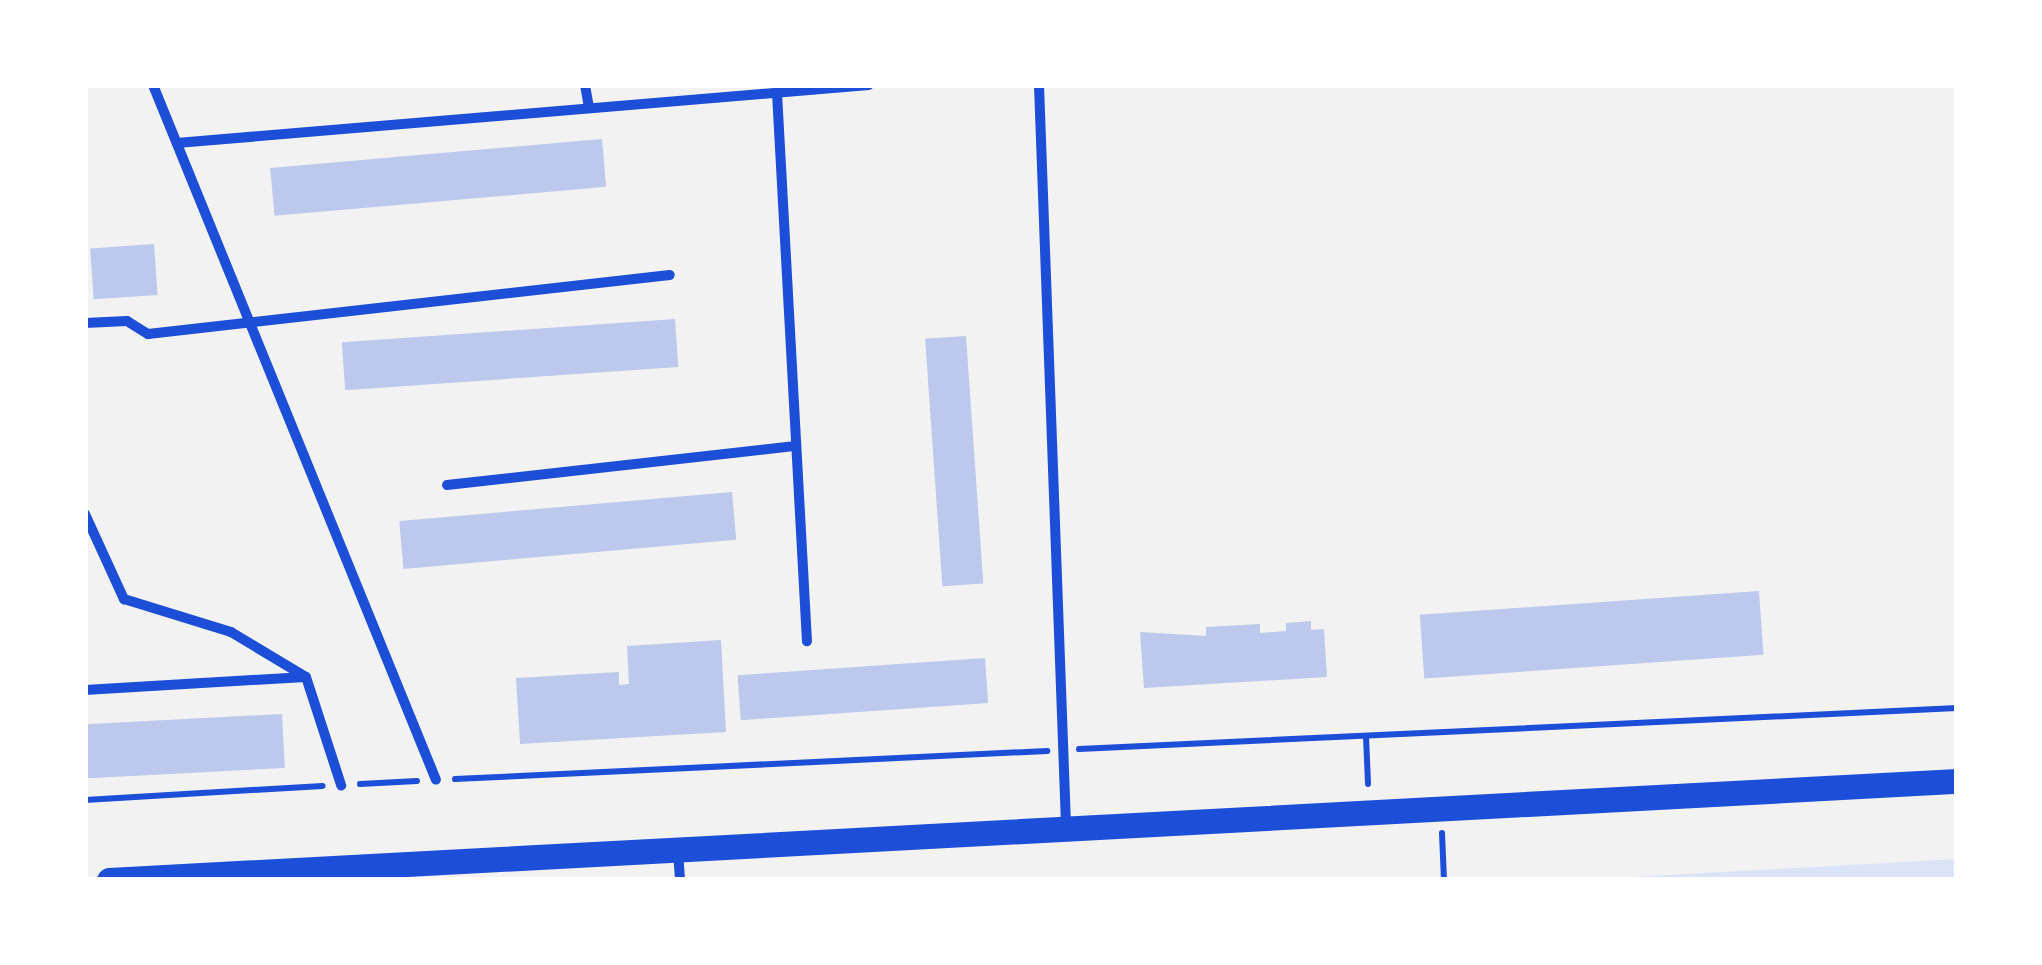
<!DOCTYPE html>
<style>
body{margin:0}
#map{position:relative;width:2042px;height:965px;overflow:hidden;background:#f2f2f2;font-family:"Roboto Serif",serif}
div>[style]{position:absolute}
.green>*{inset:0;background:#dbe4f7}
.building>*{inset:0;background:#bdc9ec;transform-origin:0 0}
.path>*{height:6px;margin:-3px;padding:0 3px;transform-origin:3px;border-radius:3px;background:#1d4ed8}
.minor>*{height:10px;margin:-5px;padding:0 5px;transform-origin:5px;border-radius:5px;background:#1d4ed8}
.primary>*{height:25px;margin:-12.5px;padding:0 12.5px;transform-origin:12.5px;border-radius:12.5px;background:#1d4ed8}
span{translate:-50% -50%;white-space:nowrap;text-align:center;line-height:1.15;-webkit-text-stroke:8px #fff;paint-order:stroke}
.frame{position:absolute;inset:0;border:88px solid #fff;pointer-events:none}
</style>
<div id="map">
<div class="green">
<i style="clip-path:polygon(1957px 859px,1957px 880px,1578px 880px)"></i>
</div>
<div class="building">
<i style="left:602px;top:139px;width:48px;height:333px;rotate:85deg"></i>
<i style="left:154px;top:244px;width:51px;height:64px;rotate:86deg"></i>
<i style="left:675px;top:319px;width:48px;height:334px;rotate:86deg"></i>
<i style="left:966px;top:336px;width:248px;height:41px;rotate:86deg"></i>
<i style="left:732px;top:492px;width:48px;height:334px;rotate:85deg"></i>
<i style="left:1759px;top:591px;width:64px;height:340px;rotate:86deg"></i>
<i style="clip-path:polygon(1311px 621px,1311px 630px,1324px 629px,1327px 677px,1144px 688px,1140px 632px,1206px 636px,1206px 627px,1260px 624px,1260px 633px,1286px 631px,1286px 623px)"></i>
<i style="clip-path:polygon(721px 640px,726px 732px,520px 744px,516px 678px,619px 672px,619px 685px,629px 684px,627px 646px)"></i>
<i style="left:985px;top:658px;width:45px;height:248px;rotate:86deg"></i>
<i style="left:282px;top:714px;width:54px;height:197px;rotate:87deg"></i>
</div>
<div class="path">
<i style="left:1366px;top:736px;width:48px;rotate:87.6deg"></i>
<i style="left:1079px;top:749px;width:879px;rotate:-2.67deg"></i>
<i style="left:455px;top:779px;width:593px;rotate:-2.71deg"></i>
<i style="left:360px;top:784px;width:57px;rotate:-3deg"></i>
<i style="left:85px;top:800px;width:238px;rotate:-3.4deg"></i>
<i style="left:1442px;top:833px;width:47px;rotate:87.6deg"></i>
</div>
<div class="minor">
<i style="left:153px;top:85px;width:750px;rotate:67.84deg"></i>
<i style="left:585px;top:85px;width:23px;rotate:80deg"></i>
<i style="left:1039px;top:85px;width:740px;rotate:87.91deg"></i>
<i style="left:777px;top:93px;width:549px;rotate:86.87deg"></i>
<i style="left:177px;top:143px;width:694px;rotate:-4.79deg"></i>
<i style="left:85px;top:323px;width:42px;rotate:-2.7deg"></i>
<i style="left:127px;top:321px;width:25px;rotate:32deg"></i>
<i style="left:148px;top:334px;width:525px;rotate:-6.45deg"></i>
<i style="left:447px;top:485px;width:351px;rotate:-6.4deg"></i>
<i style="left:85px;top:514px;width:94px;rotate:65.4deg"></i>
<i style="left:124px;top:599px;width:112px;rotate:17.1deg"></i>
<i style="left:231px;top:632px;width:87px;rotate:31deg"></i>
<i style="left:85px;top:690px;width:221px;rotate:-3.4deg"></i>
<i style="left:306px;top:677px;width:114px;rotate:72deg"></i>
<i style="left:678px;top:851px;width:29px;rotate:86deg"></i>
</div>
<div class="primary">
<i style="left:109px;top:880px;width:1851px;rotate:-3.07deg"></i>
</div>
<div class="frame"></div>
</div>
